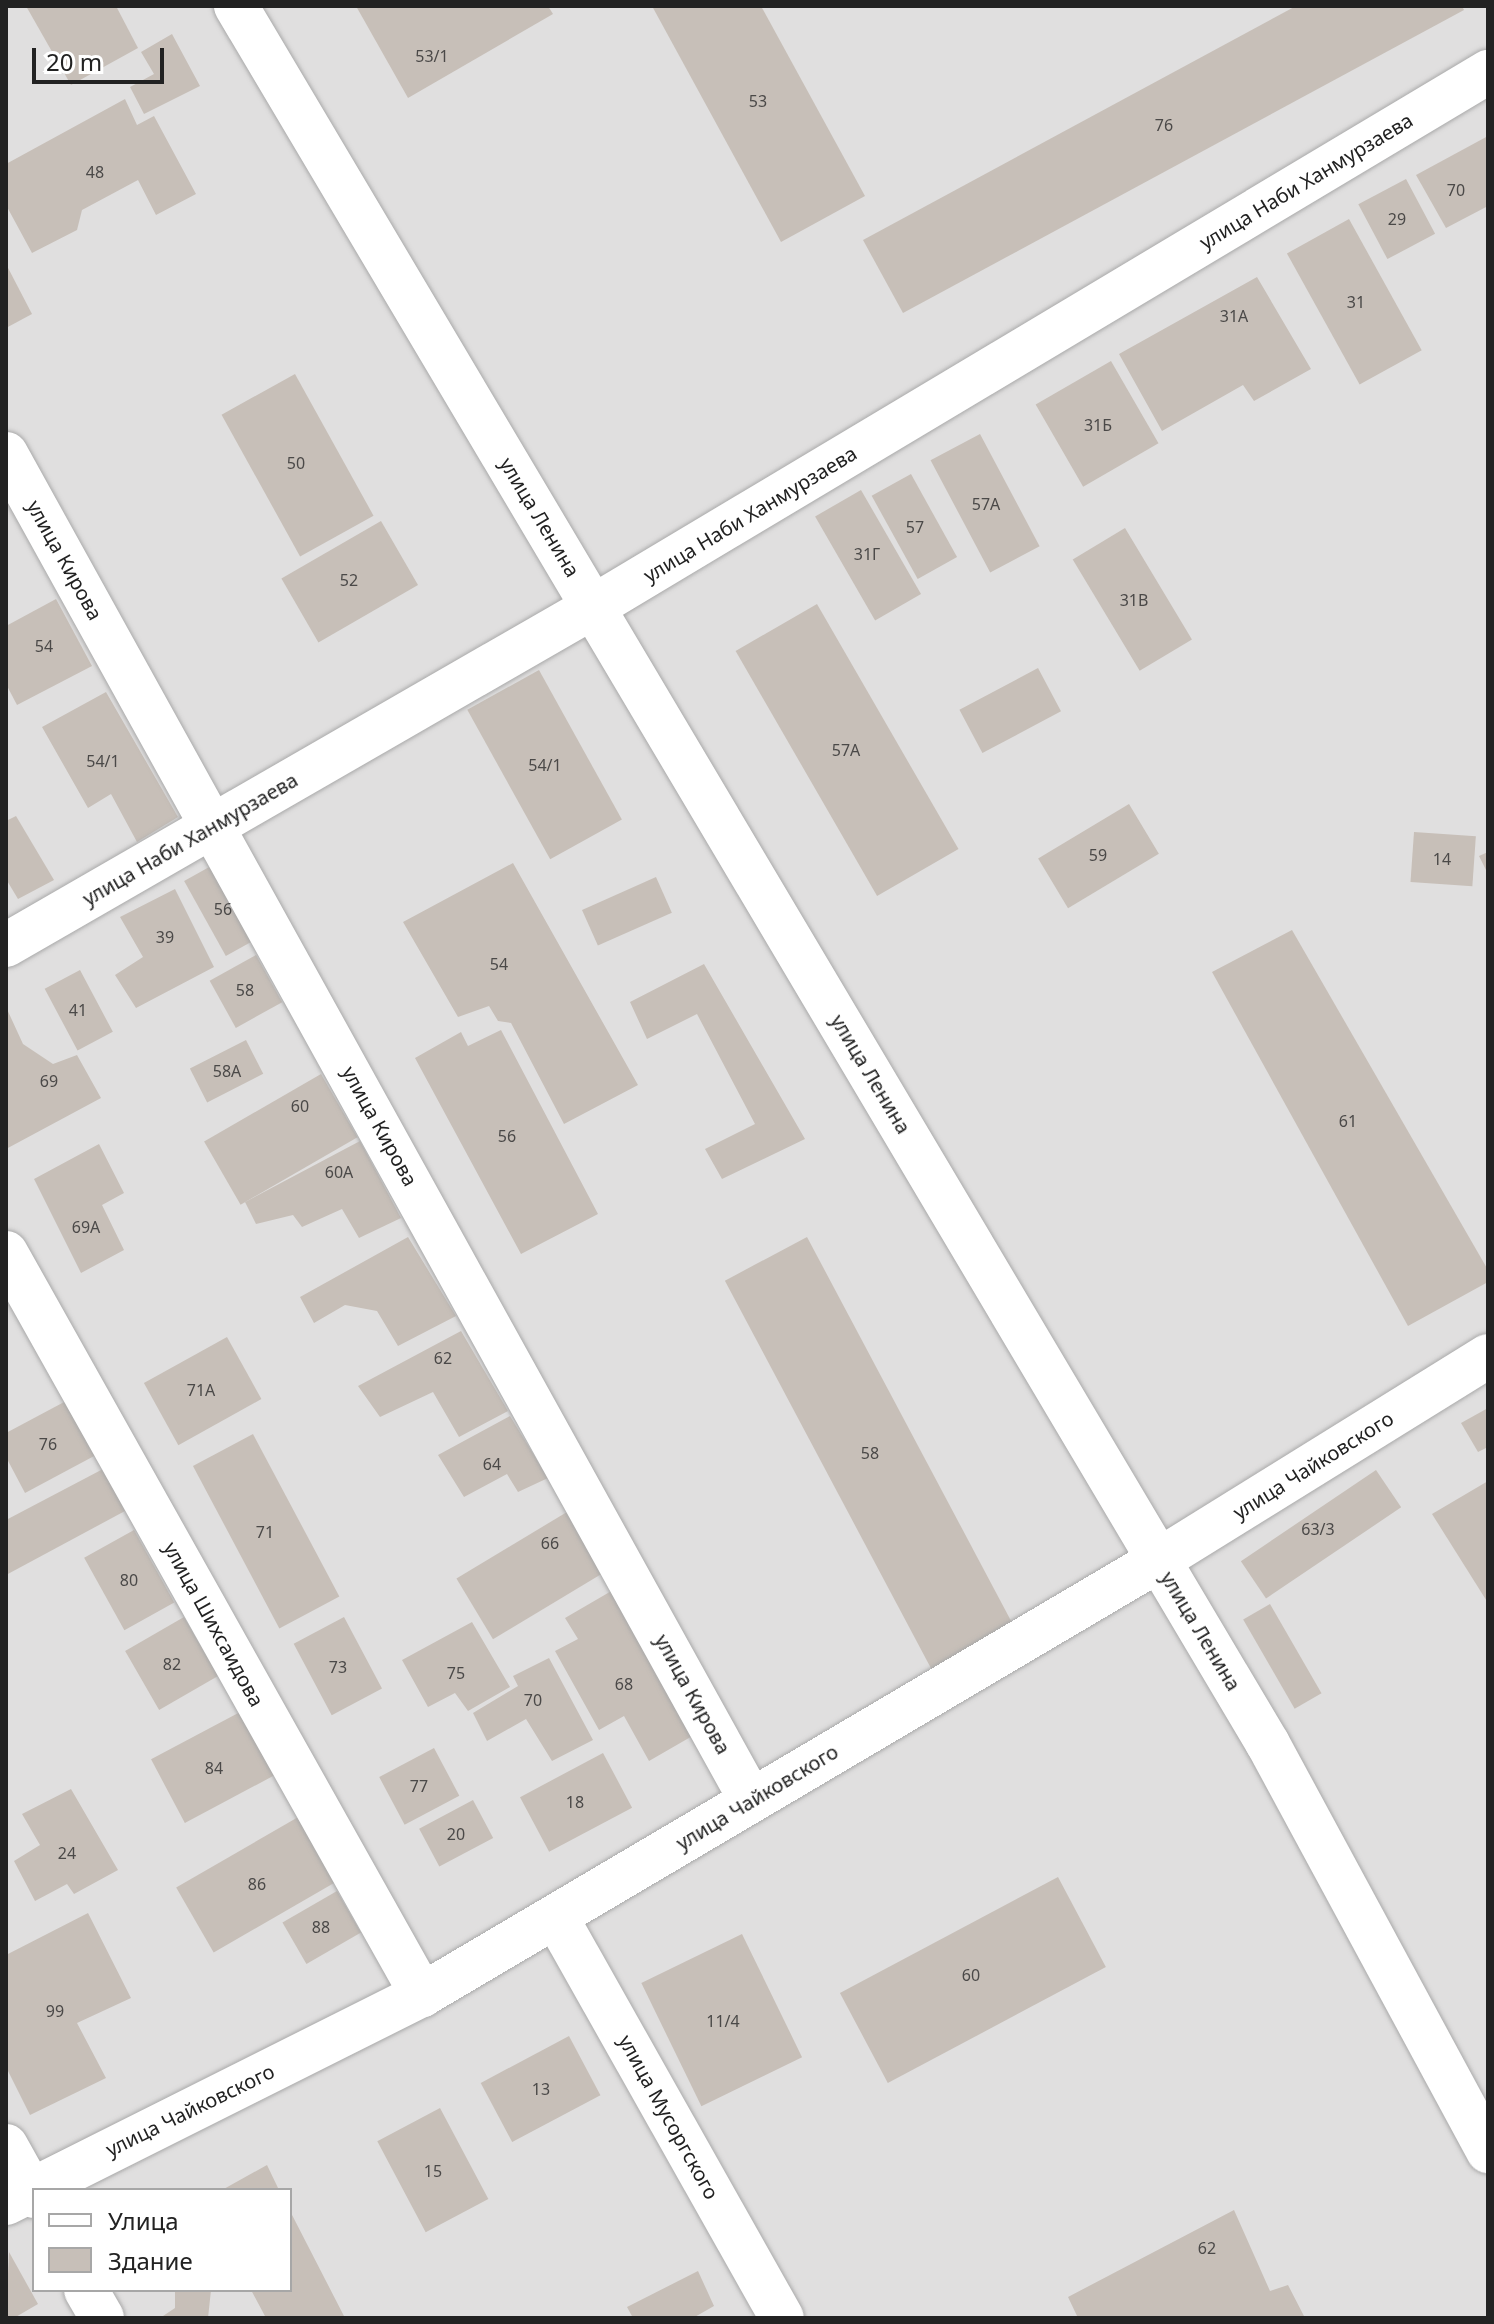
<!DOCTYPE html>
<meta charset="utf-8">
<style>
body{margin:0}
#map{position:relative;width:1494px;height:2324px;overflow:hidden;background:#f2efe9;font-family:"Noto Sans",sans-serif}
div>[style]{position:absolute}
.residential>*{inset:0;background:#e0dfdf}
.building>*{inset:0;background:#c7bfb8;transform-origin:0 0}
.roads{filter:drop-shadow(0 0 2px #a9a9a9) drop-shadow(0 0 2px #a9a9a9)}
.minor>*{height:44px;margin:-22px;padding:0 22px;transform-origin:22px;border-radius:22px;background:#fff}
span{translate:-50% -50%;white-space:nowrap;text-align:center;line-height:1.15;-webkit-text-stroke:6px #fff;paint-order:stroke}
.number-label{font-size:16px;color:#4b4948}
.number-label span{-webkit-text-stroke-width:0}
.street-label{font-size:20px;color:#222}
.frame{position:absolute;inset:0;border:8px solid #222;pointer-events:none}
.legend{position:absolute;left:32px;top:2188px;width:260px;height:104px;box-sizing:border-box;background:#fff;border:2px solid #a7a7a7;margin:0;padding:10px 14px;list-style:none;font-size:24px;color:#222}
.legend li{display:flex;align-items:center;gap:16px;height:40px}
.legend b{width:40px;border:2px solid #a7a7a7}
.scale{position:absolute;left:32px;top:48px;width:132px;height:36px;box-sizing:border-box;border:4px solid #222;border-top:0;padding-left:10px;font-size:24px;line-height:28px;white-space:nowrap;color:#222;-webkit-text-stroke:6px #fff;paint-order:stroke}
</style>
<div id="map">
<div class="residential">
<i style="clip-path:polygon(evenodd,6px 6px,1488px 6px,1488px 2318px,6px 2318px,6px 6px,34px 2190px,290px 2190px,290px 2290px,34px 2290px,34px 2190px)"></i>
</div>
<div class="building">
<i style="clip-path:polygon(26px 6px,116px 6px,138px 48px,71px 85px)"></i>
<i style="clip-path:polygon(356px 6px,548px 6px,553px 14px,408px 98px)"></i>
<i style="clip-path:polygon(652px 6px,761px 6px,865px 196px,781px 242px)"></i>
<i style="clip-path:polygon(1296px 6px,1462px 6px,1464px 10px,903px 313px,863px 240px)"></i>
<i style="clip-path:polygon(172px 34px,200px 86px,144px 114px,130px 87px,154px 74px,141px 52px)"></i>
<i style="clip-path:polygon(125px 99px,137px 125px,154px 116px,196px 194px,156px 215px,138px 180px,82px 210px,77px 230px,32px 253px,6px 205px,6px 164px)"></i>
<i style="clip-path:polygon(1488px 136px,1488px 206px,1446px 228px,1416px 175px)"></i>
<i style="left:1406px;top:179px;width:62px;height:54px;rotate:62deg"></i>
<i style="left:1349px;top:219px;width:150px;height:71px;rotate:61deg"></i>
<i style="clip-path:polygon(6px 264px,32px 314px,6px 328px)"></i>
<i style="clip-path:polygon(1257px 277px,1311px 369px,1254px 401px,1243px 385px,1162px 431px,1119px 354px)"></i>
<i style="left:1111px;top:361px;width:95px;height:87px;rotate:60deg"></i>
<i style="left:295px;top:374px;width:162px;height:84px;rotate:61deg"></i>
<i style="left:980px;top:434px;width:127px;height:56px;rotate:62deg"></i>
<i style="left:911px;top:474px;width:95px;height:45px;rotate:61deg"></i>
<i style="left:861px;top:490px;width:120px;height:53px;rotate:60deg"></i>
<i style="left:381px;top:521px;width:74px;height:115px;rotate:60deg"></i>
<i style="left:1125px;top:528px;width:130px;height:61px;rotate:59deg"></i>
<i style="clip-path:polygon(56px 599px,92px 666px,17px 705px,6px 684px,6px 626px)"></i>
<i style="left:817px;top:604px;width:283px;height:94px;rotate:60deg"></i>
<i style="left:1038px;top:668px;width:49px;height:89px;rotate:62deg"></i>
<i style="left:539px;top:670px;width:171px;height:82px;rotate:61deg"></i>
<i style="clip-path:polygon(106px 692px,178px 817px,137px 842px,111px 794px,88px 808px,42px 727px)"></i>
<i style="left:1129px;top:804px;width:58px;height:106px;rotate:59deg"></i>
<i style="clip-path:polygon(16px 816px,54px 880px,18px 899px,6px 879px,6px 821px)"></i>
<i style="left:1414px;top:832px;width:62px;height:50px;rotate:4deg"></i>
<i style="clip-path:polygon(1488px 852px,1488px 874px,1479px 856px)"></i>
<i style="left:220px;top:861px;width:86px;height:41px;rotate:61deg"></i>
<i style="clip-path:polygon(513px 863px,638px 1085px,564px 1124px,511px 1023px,498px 1021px,489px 1006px,458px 1017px,403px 922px)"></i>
<i style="left:656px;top:877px;width:39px;height:81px;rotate:66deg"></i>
<i style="clip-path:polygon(175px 889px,214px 967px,136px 1008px,115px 975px,143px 957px,120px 917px)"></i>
<i style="clip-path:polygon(1292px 930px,1488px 1270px,1488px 1282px,1408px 1326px,1212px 972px)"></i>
<i style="left:256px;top:955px;width:54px;height:53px;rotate:61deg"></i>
<i style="clip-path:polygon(704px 964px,805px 1139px,722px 1179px,705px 1149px,755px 1124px,697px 1014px,647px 1039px,630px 1002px)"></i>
<i style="left:80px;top:970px;width:70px;height:40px;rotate:62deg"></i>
<i style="clip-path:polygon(6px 1007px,23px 1044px,53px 1064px,77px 1055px,101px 1098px,6px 1149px)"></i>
<i style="clip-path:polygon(501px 1030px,598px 1214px,521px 1254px,415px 1058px,461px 1032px,468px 1046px)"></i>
<i style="left:246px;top:1040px;width:38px;height:63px;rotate:63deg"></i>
<i style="left:321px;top:1074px;width:73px;height:135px;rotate:60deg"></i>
<i style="clip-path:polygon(360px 1141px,401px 1218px,359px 1238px,342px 1209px,302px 1227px,293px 1215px,256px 1224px,245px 1202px)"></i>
<i style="clip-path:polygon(99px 1144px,124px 1193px,102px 1205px,124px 1250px,81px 1273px,34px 1179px)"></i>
<i style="clip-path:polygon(408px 1237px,456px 1316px,398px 1346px,377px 1311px,345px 1305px,314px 1323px,300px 1297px)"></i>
<i style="left:807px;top:1237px;width:441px;height:93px;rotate:62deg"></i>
<i style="clip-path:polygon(461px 1331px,508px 1411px,459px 1437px,433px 1392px,380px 1417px,358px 1386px)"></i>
<i style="left:227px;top:1337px;width:71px;height:95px;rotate:61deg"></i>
<i style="clip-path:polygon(66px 1401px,96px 1455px,25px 1493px,6px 1457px,6px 1433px)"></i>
<i style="clip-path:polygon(1488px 1408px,1488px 1447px,1478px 1452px,1461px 1423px)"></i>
<i style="clip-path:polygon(510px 1416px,548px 1478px,518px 1492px,507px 1474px,464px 1497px,438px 1455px)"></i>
<i style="left:253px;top:1434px;width:184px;height:68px;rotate:62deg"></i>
<i style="clip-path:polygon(103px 1469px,125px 1511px,6px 1575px,6px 1520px)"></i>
<i style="left:1376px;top:1470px;width:45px;height:163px;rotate:56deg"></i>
<i style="clip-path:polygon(1488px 1481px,1488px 1603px,1432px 1514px)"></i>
<i style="left:567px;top:1512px;width:71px;height:129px;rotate:59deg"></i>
<i style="left:134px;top:1530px;width:83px;height:57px;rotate:61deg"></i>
<i style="clip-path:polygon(620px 1586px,701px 1731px,649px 1761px,624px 1716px,599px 1730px,555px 1651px,578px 1639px,565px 1618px)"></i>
<i style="left:1270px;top:1604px;width:103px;height:31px;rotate:60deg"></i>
<i style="left:184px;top:1617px;width:68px;height:68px;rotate:60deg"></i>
<i style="left:344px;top:1617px;width:81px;height:57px;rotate:62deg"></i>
<i style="clip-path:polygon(472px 1622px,510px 1687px,468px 1711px,455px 1693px,428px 1707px,402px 1660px)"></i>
<i style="clip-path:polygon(549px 1658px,593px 1740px,552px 1761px,526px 1719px,487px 1741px,473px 1713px,518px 1686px,513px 1676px)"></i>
<i style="left:242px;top:1711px;width:72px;height:103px;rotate:62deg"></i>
<i style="left:434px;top:1748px;width:54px;height:62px;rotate:62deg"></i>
<i style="left:603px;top:1753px;width:62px;height:94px;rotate:62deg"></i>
<i style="clip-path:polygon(71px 1789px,118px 1870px,74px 1894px,67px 1884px,35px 1901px,14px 1861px,40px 1845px,22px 1814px)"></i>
<i style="left:473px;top:1800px;width:43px;height:61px;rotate:62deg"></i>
<i style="left:300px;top:1816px;width:75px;height:143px;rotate:60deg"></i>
<i style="left:1058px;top:1877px;width:102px;height:247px;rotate:62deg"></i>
<i style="left:337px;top:1891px;width:48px;height:63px;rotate:60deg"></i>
<i style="clip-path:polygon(88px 1913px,131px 1998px,77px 2023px,106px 2078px,30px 2115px,6px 2067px,6px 1955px)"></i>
<i style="left:742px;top:1934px;width:137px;height:112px;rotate:64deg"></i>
<i style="left:569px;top:2036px;width:67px;height:100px;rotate:62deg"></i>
<i style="left:440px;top:2108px;width:103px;height:71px;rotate:62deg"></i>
<i style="clip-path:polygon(267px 2165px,279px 2190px,222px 2190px)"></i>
<i style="clip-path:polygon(1234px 2210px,1270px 2291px,1288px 2285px,1305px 2318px,1078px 2318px,1068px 2297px)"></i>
<i style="clip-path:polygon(290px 2211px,345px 2318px,266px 2318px,251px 2290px,290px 2290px)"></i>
<i style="clip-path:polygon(9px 2252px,38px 2304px,14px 2318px,6px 2318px)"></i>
<i style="clip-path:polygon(698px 2271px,714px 2306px,693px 2318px,633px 2318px,627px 2307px)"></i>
<i style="clip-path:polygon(175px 2290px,211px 2290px,208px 2318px,160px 2318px,175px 2308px)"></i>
</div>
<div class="roads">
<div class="minor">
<i style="left:236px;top:6px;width:2021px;rotate:59.3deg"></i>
<i style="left:1268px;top:1744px;width:463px;rotate:61.6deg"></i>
<i style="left:6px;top:454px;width:1538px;rotate:61.04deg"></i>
<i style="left:6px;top:945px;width:677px;rotate:-29.93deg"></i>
<i style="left:593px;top:607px;width:1043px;rotate:-30.87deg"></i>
<i style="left:6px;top:1253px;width:851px;rotate:60.72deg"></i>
<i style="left:556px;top:1917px;width:460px;rotate:60.6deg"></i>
<i style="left:6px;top:2146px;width:57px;rotate:60.8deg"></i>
<i style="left:6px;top:2203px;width:465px;rotate:-26.6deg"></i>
<i style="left:422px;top:1995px;width:856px;rotate:-30.55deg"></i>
<i style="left:1159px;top:1560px;width:387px;rotate:-31.8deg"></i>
<i style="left:86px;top:2290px;width:32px;rotate:60deg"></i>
</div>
</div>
<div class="number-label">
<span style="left:432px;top:56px">53/1</span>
<span style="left:758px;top:101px">53</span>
<span style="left:1164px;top:125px">76</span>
<span style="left:95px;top:172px">48</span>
<span style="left:1456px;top:190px">70</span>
<span style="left:1397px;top:219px">29</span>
<span style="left:1356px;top:302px">31</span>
<span style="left:1234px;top:316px">31А</span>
<span style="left:1098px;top:425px">31Б</span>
<span style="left:296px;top:463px">50</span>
<span style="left:986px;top:504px">57А</span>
<span style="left:915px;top:527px">57</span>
<span style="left:867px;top:554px">31Г</span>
<span style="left:349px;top:580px">52</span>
<span style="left:1134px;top:600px">31В</span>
<span style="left:44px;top:646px">54</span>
<span style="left:846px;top:750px">57А</span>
<span style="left:103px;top:761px">54/1</span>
<span style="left:545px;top:765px">54/1</span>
<span style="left:1098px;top:855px">59</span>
<span style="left:1442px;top:859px">14</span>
<span style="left:223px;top:909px">56</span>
<span style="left:165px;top:937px">39</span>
<span style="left:499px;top:964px">54</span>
<span style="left:245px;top:990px">58</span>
<span style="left:78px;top:1010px">41</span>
<span style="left:227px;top:1071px">58А</span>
<span style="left:49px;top:1081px">69</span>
<span style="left:300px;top:1106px">60</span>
<span style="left:1348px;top:1121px">61</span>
<span style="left:507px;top:1136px">56</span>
<span style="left:339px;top:1172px">60А</span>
<span style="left:86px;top:1227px">69А</span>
<span style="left:443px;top:1358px">62</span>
<span style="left:201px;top:1390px">71А</span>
<span style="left:48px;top:1444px">76</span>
<span style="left:870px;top:1453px">58</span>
<span style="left:492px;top:1464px">64</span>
<span style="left:1318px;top:1529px">63/3</span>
<span style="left:265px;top:1532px">71</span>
<span style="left:550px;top:1543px">66</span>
<span style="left:129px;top:1580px">80</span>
<span style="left:172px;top:1664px">82</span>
<span style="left:338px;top:1667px">73</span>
<span style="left:456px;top:1673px">75</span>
<span style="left:624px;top:1684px">68</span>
<span style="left:533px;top:1700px">70</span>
<span style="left:214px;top:1768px">84</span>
<span style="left:419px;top:1786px">77</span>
<span style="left:575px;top:1802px">18</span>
<span style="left:456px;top:1834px">20</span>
<span style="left:67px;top:1853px">24</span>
<span style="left:257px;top:1884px">86</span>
<span style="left:321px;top:1927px">88</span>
<span style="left:971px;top:1975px">60</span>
<span style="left:55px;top:2011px">99</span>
<span style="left:723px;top:2021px">11/4</span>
<span style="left:541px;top:2089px">13</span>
<span style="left:433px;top:2171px">15</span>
<span style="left:1207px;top:2248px">62</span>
</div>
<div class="street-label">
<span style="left:1306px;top:181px;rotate:-31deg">улица Наби Ханмурзаева</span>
<span style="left:750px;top:514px;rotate:-31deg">улица Наби Ханмурзаева</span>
<span style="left:540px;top:517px;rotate:59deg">улица Ленина</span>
<span style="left:65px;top:560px;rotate:61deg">улица Кирова</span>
<span style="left:190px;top:839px;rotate:-30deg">улица Наби Ханмурзаева</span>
<span style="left:871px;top:1074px;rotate:59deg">улица Ленина</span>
<span style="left:380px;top:1126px;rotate:61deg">улица Кирова</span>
<span style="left:1313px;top:1465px;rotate:-32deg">улица Чайковского</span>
<span style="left:214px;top:1624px;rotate:61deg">улица Шихсаидова</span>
<span style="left:1201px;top:1631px;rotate:59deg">улица Ленина</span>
<span style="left:693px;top:1694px;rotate:61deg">улица Кирова</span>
<span style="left:757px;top:1797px;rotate:-31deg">улица Чайковского</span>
<span style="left:190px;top:2110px;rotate:-26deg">улица Чайковского</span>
<span style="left:669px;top:2117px;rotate:61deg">улица Мусоргского</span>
</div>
<div class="frame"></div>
<ul class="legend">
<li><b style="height:10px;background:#fff"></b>Улица</li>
<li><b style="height:22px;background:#c7bfb8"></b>Здание</li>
</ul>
<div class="scale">20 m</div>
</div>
